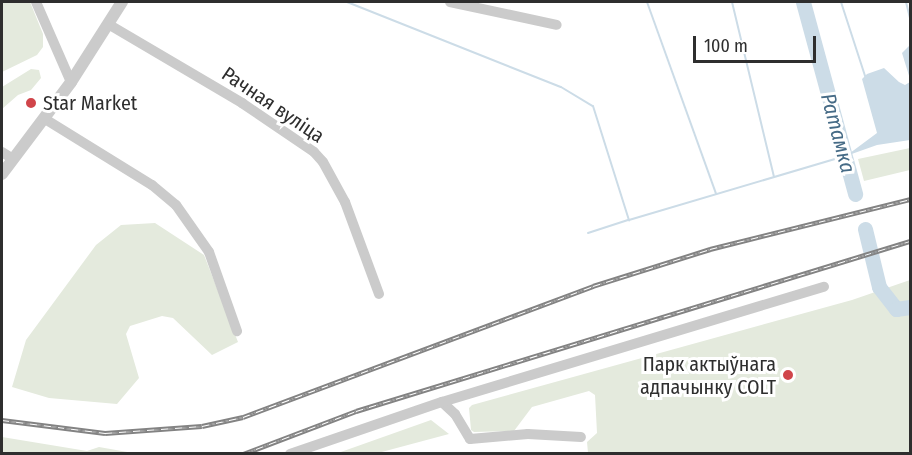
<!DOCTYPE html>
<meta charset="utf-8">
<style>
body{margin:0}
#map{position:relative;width:912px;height:455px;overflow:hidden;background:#fff;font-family:"Fira Sans Condensed",sans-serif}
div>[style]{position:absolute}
.green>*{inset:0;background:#e4eadd}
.water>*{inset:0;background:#ccdce7}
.stream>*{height:2px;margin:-1px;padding:0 1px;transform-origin:1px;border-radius:1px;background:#ccdce7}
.river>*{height:15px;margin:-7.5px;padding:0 7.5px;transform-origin:7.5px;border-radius:7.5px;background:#ccdce7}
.minor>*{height:10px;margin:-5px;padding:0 5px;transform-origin:5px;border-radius:5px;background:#cbcbcb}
.tertiary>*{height:12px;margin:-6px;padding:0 6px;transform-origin:6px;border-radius:6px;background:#cbcbcb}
.rail>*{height:4.5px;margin-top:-2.25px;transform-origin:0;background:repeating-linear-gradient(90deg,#fff 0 7px,#838383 0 14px);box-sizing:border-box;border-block:2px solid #838383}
.dots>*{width:16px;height:16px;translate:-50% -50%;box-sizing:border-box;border:3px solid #fff;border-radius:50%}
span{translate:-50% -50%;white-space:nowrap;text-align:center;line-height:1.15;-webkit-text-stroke:6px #fff;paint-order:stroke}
.poi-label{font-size:20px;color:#2e2e2e}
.left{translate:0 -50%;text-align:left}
.right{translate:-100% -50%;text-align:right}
.street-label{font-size:20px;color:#2e2e2e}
.water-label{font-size:21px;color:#466b86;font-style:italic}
.frame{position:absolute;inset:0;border:3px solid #2e2e2e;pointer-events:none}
.scale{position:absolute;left:693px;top:36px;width:123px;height:27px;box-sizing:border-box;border:3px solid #2e2e2e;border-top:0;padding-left:8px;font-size:18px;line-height:21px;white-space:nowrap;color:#2e2e2e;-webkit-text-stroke:4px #fff;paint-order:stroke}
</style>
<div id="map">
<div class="green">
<i style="clip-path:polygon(2px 2px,30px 2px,43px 34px,43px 47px,37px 55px,2px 72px)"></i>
<i style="clip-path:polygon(31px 69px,39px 70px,41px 78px,31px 90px,18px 95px,2px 109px,2px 87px)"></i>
<i style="clip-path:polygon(910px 148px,910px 170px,864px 181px,858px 159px)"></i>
<i style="clip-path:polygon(155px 223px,204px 255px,238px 342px,212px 355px,173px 318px,162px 316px,130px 326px,126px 334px,139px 378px,117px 404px,49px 398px,12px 387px,26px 340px,96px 245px,121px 225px)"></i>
<i style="clip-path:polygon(910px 280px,910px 453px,588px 453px,587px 442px,597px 433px,595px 395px,589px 391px,532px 407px,514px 431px,474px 432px,471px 430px,469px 408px,472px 405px,852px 300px)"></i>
<i style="clip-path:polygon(431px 420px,449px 434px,378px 453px,338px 453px)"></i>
<i style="clip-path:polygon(2px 437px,87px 451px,99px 447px,133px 453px,2px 453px)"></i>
</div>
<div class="water">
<i style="clip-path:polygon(910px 45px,910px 79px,902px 53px)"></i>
<i style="clip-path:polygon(884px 68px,899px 82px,905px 85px,910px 82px,910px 140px,877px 145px,846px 156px,877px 133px,862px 79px,867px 74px)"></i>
</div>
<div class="stream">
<i style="left:347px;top:2px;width:230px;rotate:21.7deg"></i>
<i style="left:561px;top:87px;width:37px;rotate:31deg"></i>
<i style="left:593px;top:106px;width:120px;rotate:72.5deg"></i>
<i style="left:629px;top:220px;width:228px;rotate:-16.5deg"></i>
<i style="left:647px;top:2px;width:204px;rotate:70.2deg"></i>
<i style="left:732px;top:2px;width:180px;rotate:76.5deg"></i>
<i style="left:841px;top:2px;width:81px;rotate:72deg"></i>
<i style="left:906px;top:2px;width:16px;rotate:76deg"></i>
<i style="left:588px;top:233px;width:42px;rotate:-18deg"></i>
</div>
<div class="river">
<i style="left:803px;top:2px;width:199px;rotate:74.8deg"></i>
<i style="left:865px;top:229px;width:60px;rotate:76.4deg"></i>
<i style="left:879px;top:287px;width:28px;rotate:52deg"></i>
<i style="left:896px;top:309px;width:14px;rotate:-8deg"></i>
</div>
<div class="minor">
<i style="left:36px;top:2px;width:87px;rotate:66.4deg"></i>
<i style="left:450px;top:2px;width:109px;rotate:12.1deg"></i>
<i style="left:108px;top:24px;width:156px;rotate:30.5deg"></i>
<i style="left:242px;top:103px;width:87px;rotate:34.2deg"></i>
<i style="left:314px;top:152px;width:13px;rotate:48deg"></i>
<i style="left:323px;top:162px;width:46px;rotate:61.2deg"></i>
<i style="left:345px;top:202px;width:98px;rotate:69.7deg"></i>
<i style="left:45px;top:119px;width:126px;rotate:31.7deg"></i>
<i style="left:152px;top:185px;width:31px;rotate:40deg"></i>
<i style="left:176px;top:205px;width:57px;rotate:54.9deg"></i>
<i style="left:209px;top:252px;width:84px;rotate:70.5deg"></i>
<i style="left:2px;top:152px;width:13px;rotate:32deg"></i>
<i style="left:442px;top:402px;width:18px;rotate:43deg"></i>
<i style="left:455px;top:414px;width:29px;rotate:59deg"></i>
<i style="left:470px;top:439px;width:58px;rotate:-4.9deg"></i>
<i style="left:528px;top:434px;width:53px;rotate:3.2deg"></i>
<i style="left:290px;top:454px;width:161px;rotate:-18.9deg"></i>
<i style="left:442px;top:402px;width:399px;rotate:-16.8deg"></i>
</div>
<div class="tertiary">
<i style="left:2px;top:174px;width:115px;rotate:-53.1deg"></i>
<i style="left:71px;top:82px;width:95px;rotate:-57.5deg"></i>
</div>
<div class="rail">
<i style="left:2px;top:420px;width:104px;rotate:7.2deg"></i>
<i style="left:105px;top:433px;width:97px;rotate:-4.1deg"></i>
<i style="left:202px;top:426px;width:42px;rotate:-12.4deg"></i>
<i style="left:243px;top:417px;width:374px;rotate:-20.5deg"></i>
<i style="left:593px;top:286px;width:123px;rotate:-17.5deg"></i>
<i style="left:710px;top:249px;width:206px;rotate:-14deg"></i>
<i style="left:243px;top:454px;width:121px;rotate:-20.8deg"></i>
<i style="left:356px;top:411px;width:579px;rotate:-17.06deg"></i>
</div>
<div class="dots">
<i style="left:31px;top:103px;background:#d0454a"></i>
<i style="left:788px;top:375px;background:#d0454a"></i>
</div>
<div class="poi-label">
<span class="left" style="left:43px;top:103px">Star Market</span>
<span class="right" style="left:776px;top:376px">Парк актыўнага<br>адпачынку COLT</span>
</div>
<div class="street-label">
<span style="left:273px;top:105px;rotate:34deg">Рачная вуліца</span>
</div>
<div class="water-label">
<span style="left:838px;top:133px;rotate:75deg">Ратамка</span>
</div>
<div class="frame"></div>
<div class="scale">100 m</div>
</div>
